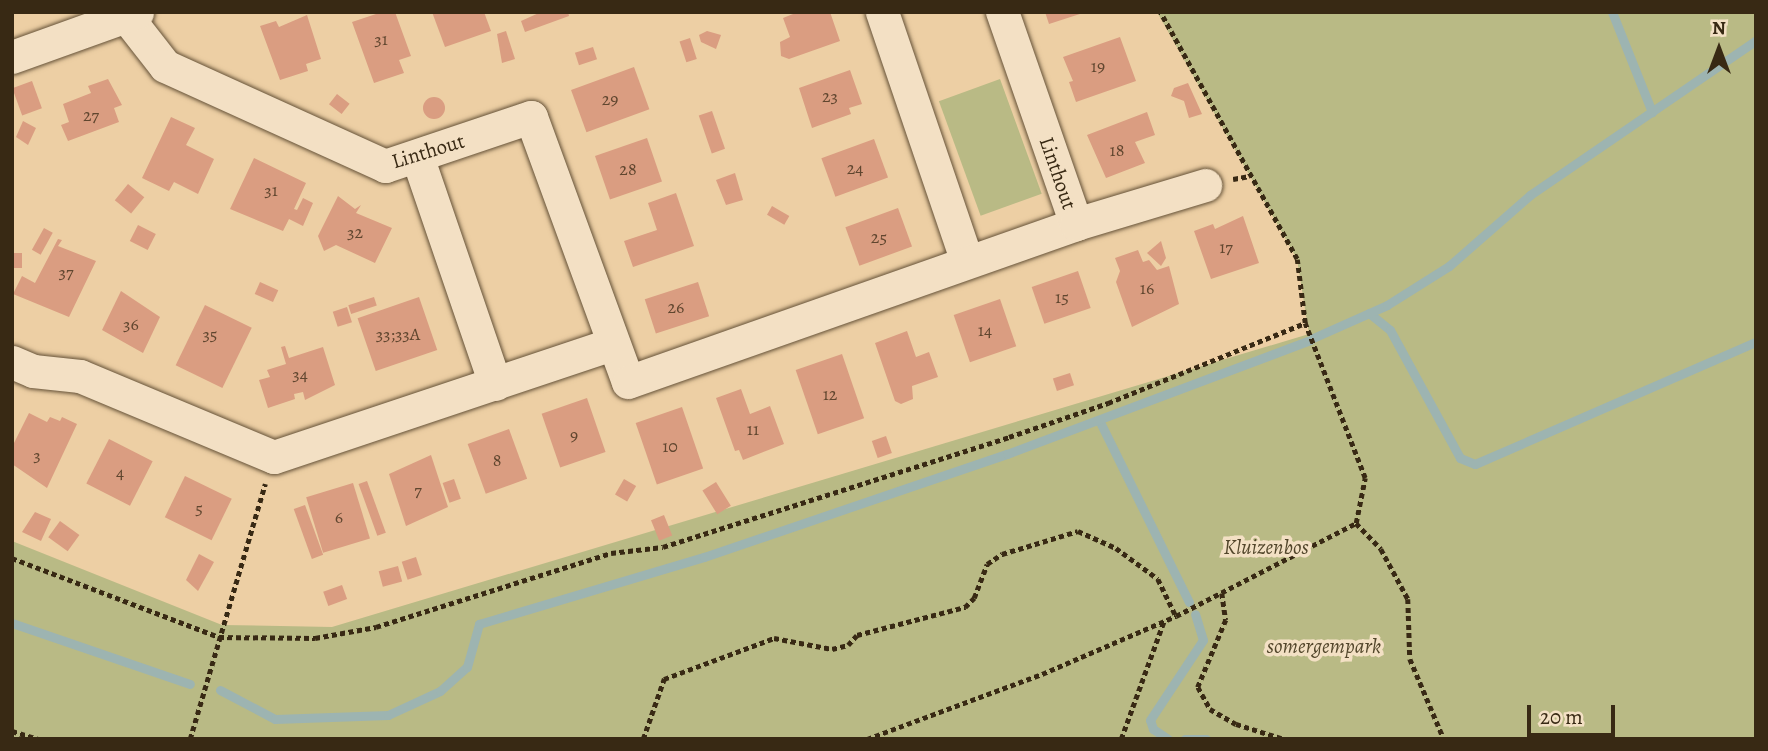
<!DOCTYPE html>
<style>
body{margin:0}
#map{position:relative;width:1768px;height:751px;overflow:hidden;background:#edcfa4;font-family:Alegreya,serif}
div>[style]{position:absolute}
.green>*{inset:0;background:#b9ba85;transform-origin:0 0}
.stream>*{height:9px;margin:-4.5px;padding:0 4.5px;transform-origin:4.5px;border-radius:4.5px;background:#9db4b1}
.building>*{inset:0;background:#da9d81;transform-origin:0 0}
.round{border-radius:50%}
.path>*{height:4.5px;margin-top:-2.25px;transform-origin:0;background:repeating-linear-gradient(90deg,#382914 0 5px,transparent 0 8.5px)}
.roads{filter:drop-shadow(0 0 2px #655238) drop-shadow(0 0 2px #655238)}
.minor>*{height:33px;margin:-16.5px;padding:0 16.5px;transform-origin:16.5px;border-radius:16.5px;background:#f3e0c4}
span{translate:-50% -50%;white-space:nowrap;text-align:center;line-height:1.15;-webkit-text-stroke:7px #f3e0c4;paint-order:stroke}
.number-label{font-size:18px;color:#60462f}
.number-label span{-webkit-text-stroke-width:0}
.street-label{font-size:21px;color:#382914}
.park-label{font-size:21px;color:#52462b;font-style:italic}
.frame{position:absolute;inset:0;border:14px solid #382914;pointer-events:none}
.north{position:absolute;left:1684px;top:14px;width:70px;height:70px;-webkit-text-stroke:5px #f3e0c4;paint-order:stroke;rotate:0deg;font-size:19px;font-weight:700;line-height:28px;text-align:center;color:#382914}
.north::after{content:'';display:block;margin:auto;width:24px;height:32px;background:#382914;clip-path:polygon(50% 0,100% 100%,50% 72%,0 100%)}
.scale{position:absolute;left:1527px;top:705px;width:88px;height:32px;box-sizing:border-box;border:4px solid #382914;border-top:0;padding-left:9px;font-size:21px;line-height:24px;white-space:nowrap;color:#382914;-webkit-text-stroke:5px #f3e0c4;paint-order:stroke}
</style>
<div id="map">
<div class="green">
<i style="clip-path:polygon(1157px 12px,1756px 12px,1756px 739px,12px 739px,12px 541px,222px 625px,332px 627px,1309px 334px,1297px 259px)"></i>
<i style="left:1000px;top:79px;width:122px;height:65px;rotate:70deg"></i>
</div>
<div class="stream">
<i style="left:1612px;top:12px;width:108px;rotate:68.2deg"></i>
<i style="left:1369px;top:313px;width:27px;rotate:39deg"></i>
<i style="left:1390px;top:330px;width:146px;rotate:61.3deg"></i>
<i style="left:1460px;top:458px;width:16px;rotate:22deg"></i>
<i style="left:1475px;top:464px;width:306px;rotate:-23.5deg"></i>
<i style="left:1313px;top:338px;width:81px;rotate:-24deg"></i>
<i style="left:1387px;top:305px;width:73px;rotate:-32.2deg"></i>
<i style="left:1449px;top:266px;width:108px;rotate:-41.2deg"></i>
<i style="left:1530px;top:195px;width:274px;rotate:-34.4deg"></i>
<i style="left:1099px;top:420px;width:203px;rotate:63.7deg"></i>
<i style="left:12px;top:623px;width:188px;rotate:18.9deg"></i>
<i style="left:220px;top:690px;width:62px;rotate:27.8deg"></i>
<i style="left:275px;top:719px;width:113px;rotate:-2deg"></i>
<i style="left:388px;top:715px;width:57px;rotate:-24.8deg"></i>
<i style="left:440px;top:691px;width:36px;rotate:-42deg"></i>
<i style="left:467px;top:667px;width:45px;rotate:-74.4deg"></i>
<i style="left:479px;top:624px;width:235px;rotate:-16.6deg"></i>
<i style="left:704px;top:557px;width:320px;rotate:-18.8deg"></i>
<i style="left:1007px;top:454px;width:324px;rotate:-20.6deg"></i>
<i style="left:1168px;top:739px;width:18px;rotate:-146deg"></i>
<i style="left:1153px;top:729px;width:9px;rotate:-108deg"></i>
<i style="left:1150px;top:720px;width:96px;rotate:-56.5deg"></i>
<i style="left:1203px;top:640px;width:27px;rotate:-107deg"></i>
<i style="left:1185px;top:739px;width:21px"></i>
</div>
<div class="building">
<i style="clip-path:polygon(382px 12px,395px 12px,411px 56px,399px 60px,404px 73px,374px 83px,352px 22px)"></i>
<i style="clip-path:polygon(432px 12px,484px 12px,491px 31px,445px 47px)"></i>
<i style="clip-path:polygon(541px 12px,568px 12px,569px 16px,525px 32px,521px 21px)"></i>
<i style="clip-path:polygon(798px 12px,830px 12px,840px 41px,789px 59px,781px 56px,780px 42px,790px 37px,783px 18px)"></i>
<i style="clip-path:polygon(1045px 12px,1083px 12px,1083px 13px,1049px 24px)"></i>
<i style="clip-path:polygon(307px 15px,321px 59px,306px 64px,308px 71px,280px 80px,260px 26px,276px 21px,279px 27px)"></i>
<i style="clip-path:polygon(506px 31px,515px 59px,502px 63px,497px 34px)"></i>
<i style="clip-path:polygon(707px 31px,721px 35px,716px 49px,701px 42px,699px 35px)"></i>
<i style="clip-path:polygon(1120px 37px,1136px 81px,1076px 102px,1069px 82px,1073px 81px,1063px 57px)"></i>
<i style="left:690px;top:38px;width:22px;height:11px;rotate:72deg"></i>
<i style="left:593px;top:47px;width:13px;height:19px;rotate:72deg"></i>
<i style="left:634px;top:67px;width:45px;height:67px;rotate:70deg"></i>
<i style="clip-path:polygon(850px 70px,862px 104px,849px 108px,851px 114px,812px 128px,799px 88px)"></i>
<i style="clip-path:polygon(108px 79px,122px 105px,114px 108px,119px 122px,68px 141px,61px 125px,69px 122px,63px 104px,91px 93px,88px 86px)"></i>
<i style="left:32px;top:81px;width:29px;height:21px;rotate:70deg"></i>
<i style="clip-path:polygon(1188px 83px,1202px 114px,1189px 118px,1184px 101px,1171px 96px,1174px 88px)"></i>
<i style="left:337px;top:94px;width:16px;height:13px;rotate:38deg"></i>
<i class="round" style="left:423px;top:97px;width:22px;height:22px"></i>
<i style="left:712px;top:111px;width:40px;height:14px;rotate:71deg"></i>
<i style="clip-path:polygon(1147px 112px,1155px 135px,1135px 142px,1145px 163px,1106px 178px,1087px 135px)"></i>
<i style="clip-path:polygon(171px 117px,195px 128px,186px 145px,214px 159px,198px 194px,174px 182px,169px 191px,142px 178px)"></i>
<i style="clip-path:polygon(23px 121px,36px 128px,28px 145px,16px 137px)"></i>
<i style="left:647px;top:138px;width:46px;height:55px;rotate:71deg"></i>
<i style="left:874px;top:139px;width:41px;height:56px;rotate:70deg"></i>
<i style="clip-path:polygon(254px 158px,306px 183px,294px 209px,297px 210px,303px 198px,313px 203px,303px 226px,289px 219px,283px 231px,230px 209px)"></i>
<i style="clip-path:polygon(735px 173px,743px 200px,726px 205px,716px 180px)"></i>
<i style="left:128px;top:184px;width:21px;height:21px;rotate:39deg"></i>
<i style="clip-path:polygon(676px 193px,694px 246px,633px 267px,624px 241px,657px 230px,648px 203px)"></i>
<i style="clip-path:polygon(338px 196px,355px 209px,361px 205px,356px 213px,392px 228px,375px 263px,336px 245px,324px 251px,318px 236px)"></i>
<i style="left:772px;top:206px;width:20px;height:10px;rotate:30deg"></i>
<i style="left:898px;top:208px;width:41px;height:56px;rotate:70deg"></i>
<i style="clip-path:polygon(1243px 216px,1259px 263px,1211px 279px,1194px 231px,1213px 224px,1215px 229px)"></i>
<i style="left:138px;top:225px;width:20px;height:18px;rotate:27deg"></i>
<i style="left:44px;top:228px;width:10px;height:25px;rotate:29deg"></i>
<i style="clip-path:polygon(58px 239px,62px 240px,58px 246px,96px 261px,69px 317px,13px 294px,22px 276px,35px 283px)"></i>
<i style="clip-path:polygon(1161px 241px,1166px 258px,1161px 266px,1147px 253px)"></i>
<i style="clip-path:polygon(1138px 250px,1143px 262px,1149px 260px,1157px 270px,1169px 266px,1179px 304px,1132px 327px,1116px 282px,1120px 271px,1115px 258px)"></i>
<i style="left:12px;top:253px;width:10px;height:15px"></i>
<i style="left:1078px;top:271px;width:39px;height:49px;rotate:71deg"></i>
<i style="left:260px;top:282px;width:20px;height:13px;rotate:24deg"></i>
<i style="left:698px;top:282px;width:36px;height:56px;rotate:72deg"></i>
<i style="clip-path:polygon(121px 291px,160px 317px,143px 353px,102px 330px)"></i>
<i style="left:374px;top:297px;width:9px;height:27px;rotate:72deg"></i>
<i style="left:419px;top:297px;width:56px;height:65px;rotate:71deg"></i>
<i style="left:1000px;top:299px;width:50px;height:49px;rotate:71deg"></i>
<i style="left:205px;top:305px;width:52px;height:67px;rotate:26deg"></i>
<i style="left:347px;top:307px;width:16px;height:15px;rotate:72deg"></i>
<i style="clip-path:polygon(907px 331px,916px 357px,929px 352px,938px 377px,912px 386px,913px 399px,901px 404px,895px 401px,875px 343px)"></i>
<i style="clip-path:polygon(285px 346px,289px 358px,323px 347px,335px 385px,305px 400px,303px 392px,294px 394px,295px 399px,268px 408px,259px 380px,270px 377px,267px 370px,286px 364px,281px 347px)"></i>
<i style="left:842px;top:354px;width:68px;height:49px;rotate:71deg"></i>
<i style="left:1070px;top:373px;width:13px;height:18px;rotate:72deg"></i>
<i style="clip-path:polygon(741px 389px,750px 414px,770px 406px,784px 444px,743px 460px,739px 450px,735px 451px,716px 398px)"></i>
<i style="left:587px;top:398px;width:57px;height:48px;rotate:71deg"></i>
<i style="left:682px;top:407px;width:65px;height:49px;rotate:71deg"></i>
<i style="clip-path:polygon(29px 413px,47px 422px,50px 417px,60px 421px,62px 417px,77px 424px,47px 488px,12px 464px,12px 447px)"></i>
<i style="left:509px;top:429px;width:53px;height:44px;rotate:70deg"></i>
<i style="left:886px;top:436px;width:18px;height:15px;rotate:71deg"></i>
<i style="left:109px;top:439px;width:49px;height:50px;rotate:27deg"></i>
<i style="clip-path:polygon(431px 455px,448px 507px,406px 526px,389px 474px)"></i>
<i style="left:185px;top:476px;width:52px;height:46px;rotate:26deg"></i>
<i style="left:454px;top:479px;width:21px;height:12px;rotate:71deg"></i>
<i style="left:624px;top:479px;width:14px;height:18px;rotate:30deg"></i>
<i style="left:367px;top:481px;width:55px;height:9px;rotate:70deg"></i>
<i style="left:716px;top:482px;width:28px;height:16px;rotate:58deg"></i>
<i style="left:353px;top:483px;width:58px;height:49px;rotate:73deg"></i>
<i style="left:305px;top:505px;width:53px;height:12px;rotate:70deg"></i>
<i style="clip-path:polygon(35px 512px,51px 519px,41px 541px,22px 532px)"></i>
<i style="left:664px;top:515px;width:22px;height:14px;rotate:68deg"></i>
<i style="left:60px;top:521px;width:24px;height:20px;rotate:36deg"></i>
<i style="clip-path:polygon(199px 554px,214px 562px,198px 591px,186px 580px)"></i>
<i style="left:416px;top:557px;width:19px;height:15px;rotate:72deg"></i>
<i style="left:398px;top:566px;width:16px;height:20px;rotate:75deg"></i>
<i style="left:342px;top:585px;width:15px;height:20px;rotate:70deg"></i>
</div>
<div class="path">
<i style="left:1233px;top:179px;width:17px;rotate:-10deg"></i>
<i style="left:1356px;top:523px;width:36px;rotate:46deg"></i>
<i style="left:1381px;top:549px;width:57px;rotate:61.6deg"></i>
<i style="left:1408px;top:599px;width:60px;rotate:88.1deg"></i>
<i style="left:1410px;top:659px;width:87px;rotate:67deg"></i>
<i style="left:12px;top:558px;width:222px;rotate:20.9deg"></i>
<i style="left:219px;top:637px;width:96px;rotate:0.6deg"></i>
<i style="left:315px;top:638px;width:62px;rotate:-10.2deg"></i>
<i style="left:376px;top:627px;width:246px;rotate:-17.5deg"></i>
<i style="left:611px;top:553px;width:52px;rotate:-6.6deg"></i>
<i style="left:663px;top:547px;width:363px;rotate:-17.6deg"></i>
<i style="left:1009px;top:437px;width:105px;rotate:-19deg"></i>
<i style="left:1108px;top:403px;width:213px;rotate:-22.1deg"></i>
<i style="left:1222px;top:593px;width:27px;rotate:82deg"></i>
<i style="left:1226px;top:620px;width:73px;rotate:112.7deg"></i>
<i style="left:1198px;top:687px;width:25px;rotate:61deg"></i>
<i style="left:1210px;top:709px;width:30px;rotate:30deg"></i>
<i style="left:1236px;top:724px;width:50px;rotate:17.4deg"></i>
<i style="left:12px;top:731px;width:28px;rotate:17deg"></i>
<i style="left:190px;top:739px;width:266px;rotate:-73.6deg"></i>
<i style="left:643px;top:739px;width:64px;rotate:-70.7deg"></i>
<i style="left:664px;top:679px;width:117px;rotate:-20.4deg"></i>
<i style="left:774px;top:638px;width:59px;rotate:10.7deg"></i>
<i style="left:832px;top:649px;width:16px;rotate:-14deg"></i>
<i style="left:848px;top:645px;width:13px;rotate:-48deg"></i>
<i style="left:857px;top:635px;width:112px;rotate:-14.5deg"></i>
<i style="left:965px;top:607px;width:13px;rotate:-45deg"></i>
<i style="left:974px;top:598px;width:36px;rotate:-69deg"></i>
<i style="left:987px;top:564px;width:18px;rotate:-34deg"></i>
<i style="left:1002px;top:554px;width:79px;rotate:-16.8deg"></i>
<i style="left:1078px;top:531px;width:42px;rotate:24.1deg"></i>
<i style="left:1116px;top:548px;width:52px;rotate:36.4deg"></i>
<i style="left:1158px;top:579px;width:41px;rotate:64.1deg"></i>
<i style="left:867px;top:739px;width:187px;rotate:-20.4deg"></i>
<i style="left:1042px;top:674px;width:146px;rotate:-23.4deg"></i>
<i style="left:1176px;top:616px;width:203px;rotate:-27.3deg"></i>
<i style="left:1356px;top:523px;width:46px;rotate:-78.7deg"></i>
<i style="left:1365px;top:478px;width:166px;rotate:-111.2deg"></i>
<i style="left:1305px;top:323px;width:64px;rotate:-97.1deg"></i>
<i style="left:1297px;top:259px;width:282px;rotate:-119deg"></i>
<i style="left:1121px;top:739px;width:126px;rotate:-70deg"></i>
</div>
<div class="roads">
<div class="minor">
<i style="left:882px;top:12px;width:263px;rotate:71.2deg"></i>
<i style="left:126px;top:16px;width:63px;rotate:52deg"></i>
<i style="left:165px;top:66px;width:242px;rotate:24.4deg"></i>
<i style="left:385px;top:166px;width:154px;rotate:-18.6deg"></i>
<i style="left:531px;top:117px;width:282px;rotate:69.9deg"></i>
<i style="left:628px;top:382px;width:475px;rotate:-19.4deg"></i>
<i style="left:1076px;top:224px;width:225px;rotate:-109.2deg"></i>
<i style="left:12px;top:57px;width:133px;rotate:-19.8deg"></i>
<i style="left:417px;top:156px;width:241px;rotate:71.1deg"></i>
<i style="left:1076px;top:224px;width:135px;rotate:-16.8deg"></i>
<i style="left:12px;top:362px;width:23px;rotate:23deg"></i>
<i style="left:33px;top:371px;width:47px;rotate:6.1deg"></i>
<i style="left:80px;top:376px;width:210px;rotate:22.7deg"></i>
<i style="left:274px;top:457px;width:356px;rotate:-18.5deg"></i>
</div>
</div>
<div class="number-label">
<span style="left:381px;top:39px">31</span>
<span style="left:1098px;top:66px">19</span>
<span style="left:830px;top:96px">23</span>
<span style="left:610px;top:99px">29</span>
<span style="left:91px;top:115px">27</span>
<span style="left:1117px;top:150px">18</span>
<span style="left:855px;top:168px">24</span>
<span style="left:628px;top:169px">28</span>
<span style="left:271px;top:190px">31</span>
<span style="left:355px;top:232px">32</span>
<span style="left:879px;top:237px">25</span>
<span style="left:1226px;top:247px">17</span>
<span style="left:66px;top:272px">37</span>
<span style="left:1147px;top:288px">16</span>
<span style="left:1062px;top:297px">15</span>
<span style="left:676px;top:307px">26</span>
<span style="left:131px;top:324px">36</span>
<span style="left:985px;top:330px">14</span>
<span style="left:210px;top:334px">35</span>
<span style="left:398px;top:334px">33;33A</span>
<span style="left:300px;top:374px">34</span>
<span style="left:830px;top:394px">12</span>
<span style="left:753px;top:429px">11</span>
<span style="left:574px;top:435px">9</span>
<span style="left:670px;top:446px">10</span>
<span style="left:37px;top:455px">3</span>
<span style="left:497px;top:460px">8</span>
<span style="left:120px;top:472px">4</span>
<span style="left:418px;top:490px">7</span>
<span style="left:199px;top:508px">5</span>
<span style="left:339px;top:517px">6</span>
</div>
<div class="street-label">
<span style="left:428px;top:151px;rotate:-17deg">Linthout</span>
<span style="left:1058px;top:173px;rotate:71deg">Linthout</span>
</div>
<div class="park-label">
<span style="left:1266px;top:547px">Kluizenbos</span>
<span style="left:1324px;top:646px">somergempark</span>
</div>
<div class="frame"></div>
<div class="north">N</div>
<div class="scale">20 m</div>
</div>
